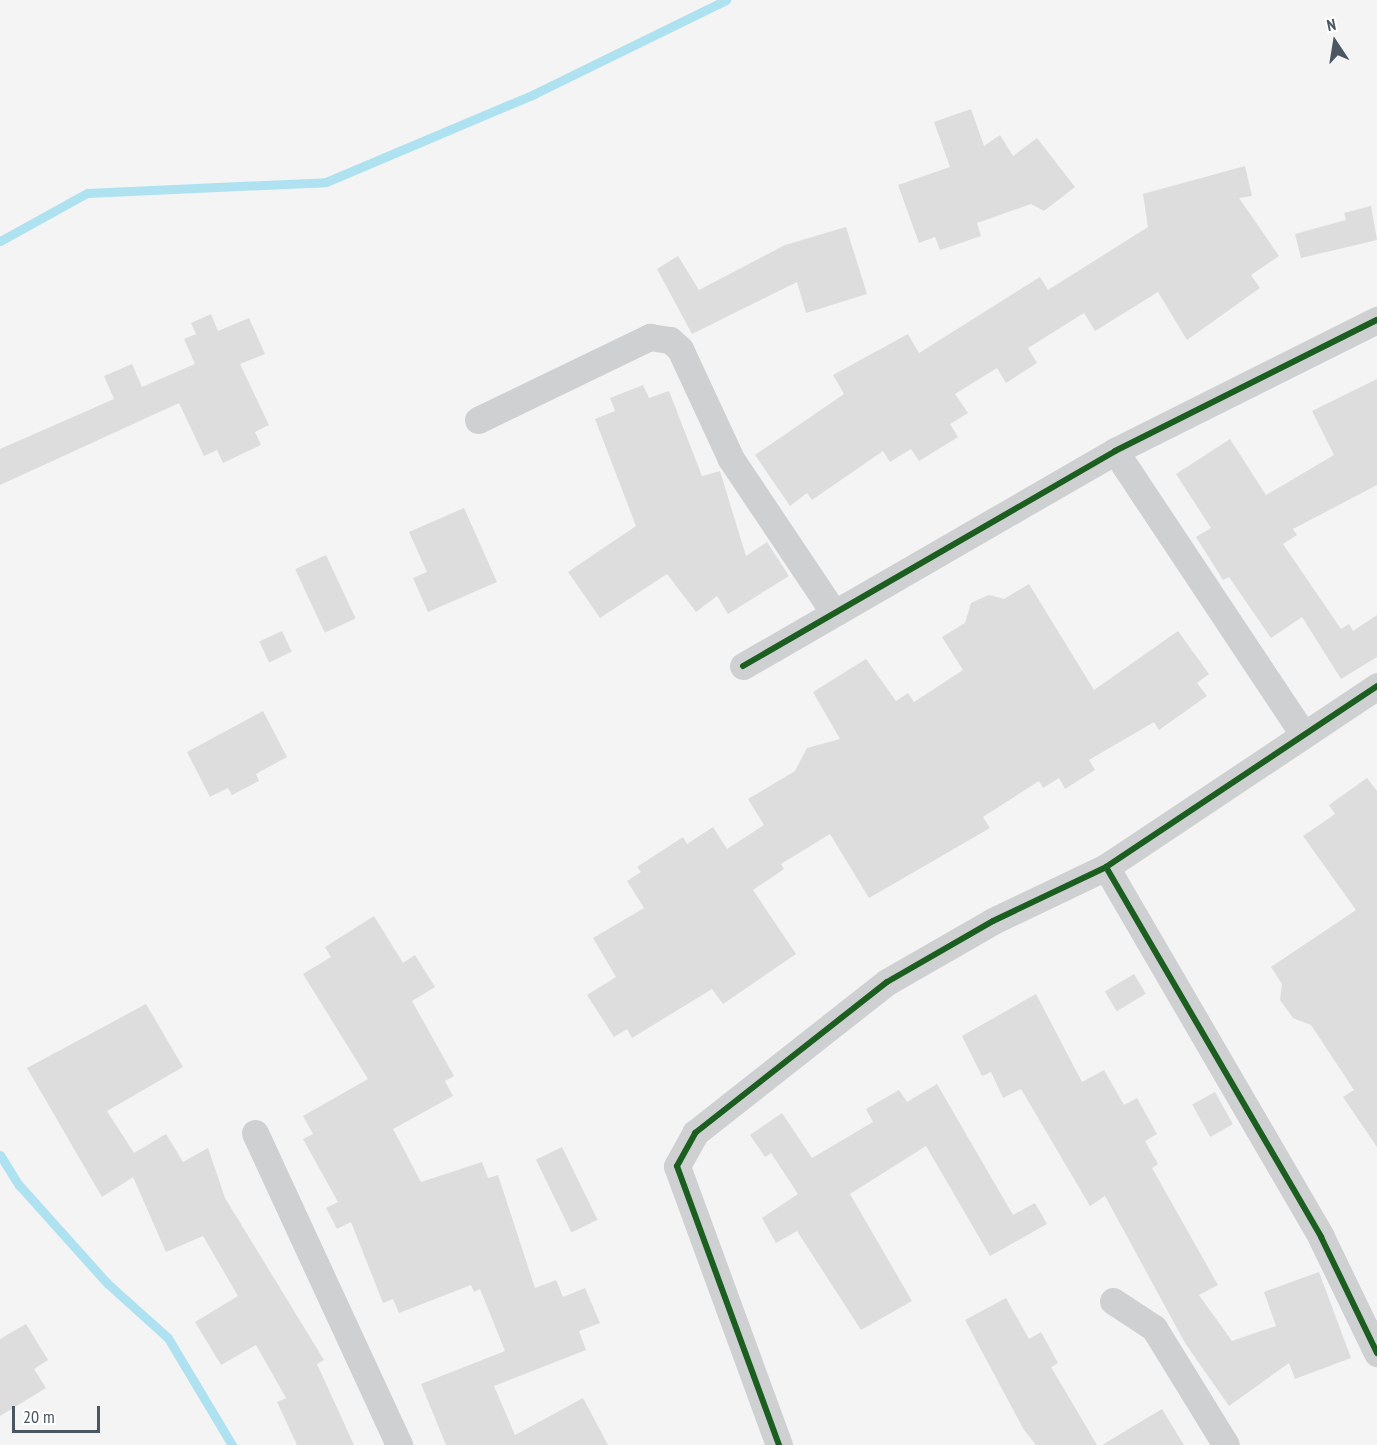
<!DOCTYPE html>
<style>
body{margin:0}
#map{position:relative;width:1377px;height:1445px;overflow:hidden;background:#f4f4f4;font-family:"PT Sans Narrow",sans-serif}
div>[style]{position:absolute}
.stream>*{height:9px;margin:-4.5px;padding:0 4.5px;transform-origin:4.5px;border-radius:4.5px;background:#aee2f0}
.building>*{inset:0;background:#ddddde;transform-origin:0 0}
.street>*{height:27px;margin:-13.5px;padding:0 13.5px;transform-origin:13.5px;border-radius:13.5px;background:#ced0d2}
.cycleway>*{height:6px;margin:-3px;padding:0 3px;transform-origin:3px;border-radius:3px;background:#1b5e20}
span{translate:-50% -50%;white-space:nowrap;text-align:center;line-height:1.15;-webkit-text-stroke:6px #fff;paint-order:stroke}
.north{position:absolute;left:1305px;top:12px;width:60px;height:60px;-webkit-text-stroke:4px #fff;paint-order:stroke;rotate:348deg;font-size:16px;font-weight:700;line-height:24px;text-align:center;color:#4a5661}
.north::after{content:'';display:block;margin:auto;width:21px;height:27px;background:#4a5661;clip-path:polygon(50% 0,100% 100%,50% 72%,0 100%)}
.scale{position:absolute;left:12px;top:1406px;width:88px;height:27px;box-sizing:border-box;border:3px solid #4a5661;border-top:0;padding-left:8px;font-size:18px;line-height:21px;white-space:nowrap;color:#4a5661;-webkit-text-stroke:4px #fff;paint-order:stroke}
</style>
<div id="map">
<div class="stream">
<i style="left:0;top:241px;width:99px;rotate:-28.9deg"></i>
<i style="left:87px;top:193px;width:239px;rotate:-2.6deg"></i>
<i style="left:326px;top:182px;width:226px;rotate:-22.9deg"></i>
<i style="left:534px;top:94px;width:214px;rotate:-26.1deg"></i>
<i style="left:0;top:1155px;width:36px;rotate:58deg"></i>
<i style="left:19px;top:1185px;width:132px;rotate:48.1deg"></i>
<i style="left:107px;top:1283px;width:82px;rotate:42deg"></i>
<i style="left:168px;top:1338px;width:125px;rotate:59.1deg"></i>
</div>
<div class="building">
<i style="clip-path:polygon(971px 109px,984px 146px,1000px 135px,1013px 156px,1037px 138px,1075px 187px,1044px 211px,1031px 204px,977px 223px,981px 236px,940px 250px,935px 237px,919px 243px,898px 185px,950px 167px,934px 122px)"></i>
<i style="clip-path:polygon(1245px 166px,1252px 196px,1239px 198px,1279px 256px,1251px 275px,1260px 288px,1187px 340px,1158px 292px,1095px 331px,1084px 313px,1028px 348px,1037px 363px,1006px 383px,997px 368px,955px 394px,968px 413px,950px 424px,958px 437px,919px 461px,911px 449px,890px 462px,883px 451px,812px 500px,807px 493px,790px 506px,755px 455px,844px 394px,833px 375px,908px 334px,919px 353px,1040px 277px,1048px 290px,1148px 227px,1143px 194px)"></i>
<i style="clip-path:polygon(1371px 206px,1377px 240px,1301px 258px,1295px 234px,1346px 220px,1344px 213px)"></i>
<i style="clip-path:polygon(846px 227px,867px 294px,806px 313px,797px 282px,692px 334px,657px 269px,678px 256px,699px 290px,785px 245px)"></i>
<i style="clip-path:polygon(211px 314px,218px 331px,249px 318px,265px 354px,240px 364px,269px 425px,255px 432px,261px 445px,223px 463px,217px 450px,204px 456px,179px 403px,0 485px,0 449px,114px 399px,104px 376px,132px 364px,142px 387px,195px 364px,184px 339px,196px 334px,191px 323px)"></i>
<i style="clip-path:polygon(1377px 379px,1377px 485px,1293px 529px,1297px 535px,1283px 544px,1341px 629px,1349px 624px,1353px 631px,1377px 615px,1377px 657px,1341px 679px,1302px 617px,1271px 638px,1229px 577px,1223px 580px,1196px 537px,1211px 528px,1176px 474px,1230px 439px,1266px 495px,1334px 455px,1312px 411px)"></i>
<i style="clip-path:polygon(643px 385px,649px 398px,669px 391px,702px 476px,720px 471px,746px 556px,767px 542px,789px 576px,728px 614px,717px 596px,696px 612px,667px 574px,600px 618px,568px 572px,636px 526px,595px 419px,615px 411px,610px 398px)"></i>
<i style="clip-path:polygon(464px 508px,497px 582px,428px 612px,413px 578px,427px 572px,409px 532px)"></i>
<i style="left:326px;top:555px;width:70px;height:34px;rotate:65deg"></i>
<i style="clip-path:polygon(1029px 584px,1094px 690px,1178px 631px,1209px 674px,1197px 683px,1207px 696px,1159px 730px,1154px 722px,1089px 760px,1095px 770px,1065px 789px,1059px 778px,1043px 788px,1039px 781px,983px 817px,990px 828px,869px 898px,830px 834px,781px 864px,784px 869px,753px 890px,796px 954px,723px 1004px,712px 989px,632px 1038px,627px 1029px,614px 1037px,587px 995px,616px 977px,593px 938px,644px 908px,627px 881px,641px 872px,637px 867px,683px 837px,687px 844px,713px 827px,727px 849px,764px 825px,748px 799px,795px 771px,807px 748px,840px 739px,813px 692px,866px 659px,896px 701px,908px 693px,914px 702px,963px 670px,942px 637px,965px 623px,971px 603px,989px 595px,1004px 599px)"></i>
<i style="left:282px;top:631px;width:23px;height:25px;rotate:65deg"></i>
<i style="clip-path:polygon(263px 711px,287px 757px,256px 774px,259px 781px,232px 795px,228px 788px,210px 797px,187px 752px)"></i>
<i style="clip-path:polygon(1367px 778px,1377px 791px,1377px 1147px,1343px 1097px,1354px 1090px,1311px 1025px,1293px 1018px,1280px 1000px,1282px 984px,1271px 967px,1356px 910px,1303px 836px,1335px 814px,1329px 805px)"></i>
<i style="clip-path:polygon(374px 916px,403px 963px,415px 955px,435px 987px,412px 1001px,454px 1076px,445px 1081px,453px 1096px,393px 1129px,421px 1182px,482px 1162px,488px 1178px,498px 1175px,535px 1288px,556px 1280px,563px 1297px,585px 1288px,600px 1323px,579px 1331px,586px 1350px,494px 1386px,515px 1435px,583px 1398px,608px 1445px,446px 1445px,421px 1384px,505px 1351px,480px 1289px,474px 1292px,471px 1285px,399px 1313px,393px 1299px,383px 1303px,351px 1222px,337px 1229px,326px 1208px,338px 1202px,303px 1139px,313px 1134px,303px 1116px,368px 1079px,303px 974px,331px 957px,325px 947px)"></i>
<i style="left:1134px;top:974px;width:23px;height:34px;rotate:59deg"></i>
<i style="clip-path:polygon(1036px 994px,1082px 1082px,1104px 1070px,1124px 1105px,1137px 1098px,1157px 1134px,1145px 1141px,1158px 1164px,1152px 1168px,1218px 1285px,1199px 1295px,1232px 1341px,1276px 1326px,1264px 1292px,1319px 1272px,1351px 1358px,1295px 1379px,1289px 1363px,1229px 1406px,1185px 1343px,1105px 1196px,1090px 1206px,1021px 1089px,1003px 1098px,991px 1072px,982px 1076px,962px 1036px)"></i>
<i style="clip-path:polygon(146px 1004px,183px 1067px,107px 1111px,134px 1153px,166px 1134px,183px 1162px,208px 1148px,225px 1198px,324px 1360px,317px 1364px,354px 1445px,297px 1445px,277px 1402px,286px 1398px,256px 1345px,221px 1365px,195px 1322px,238px 1296px,203px 1236px,166px 1252px,133px 1177px,102px 1197px,27px 1068px)"></i>
<i style="clip-path:polygon(937px 1084px,1013px 1215px,1035px 1203px,1047px 1224px,990px 1256px,926px 1146px,850px 1194px,912px 1301px,861px 1330px,797px 1231px,776px 1243px,762px 1218px,798px 1194px,771px 1153px,765px 1157px,750px 1135px,782px 1113px,812px 1158px,873px 1122px,866px 1109px,899px 1090px,907px 1102px)"></i>
<i style="left:1215px;top:1092px;width:37px;height:26px;rotate:61deg"></i>
<i style="left:562px;top:1147px;width:81px;height:29px;rotate:64deg"></i>
<i style="clip-path:polygon(1006px 1298px,1029px 1339px,1041px 1332px,1058px 1363px,1051px 1367px,1097px 1445px,1036px 1445px,1024px 1430px,965px 1320px)"></i>
<i style="clip-path:polygon(26px 1324px,48px 1360px,34px 1369px,46px 1388px,0 1416px,0 1339px)"></i>
<i style="clip-path:polygon(1162px 1409px,1184px 1445px,1102px 1445px)"></i>
</div>
<div class="street">
<i style="left:478px;top:420px;width:191px;rotate:-25.8deg"></i>
<i style="left:650px;top:337px;width:20px;rotate:9deg"></i>
<i style="left:670px;top:340px;width:13px;rotate:42deg"></i>
<i style="left:680px;top:349px;width:121px;rotate:65.1deg"></i>
<i style="left:731px;top:459px;width:185px;rotate:56.2deg"></i>
<i style="left:1115px;top:451px;width:338px;rotate:56.4deg"></i>
<i style="left:743px;top:666px;width:430px;rotate:-30deg"></i>
<i style="left:1115px;top:451px;width:293px;rotate:-26.6deg"></i>
<i style="left:1106px;top:867px;width:428px;rotate:59.8deg"></i>
<i style="left:1321px;top:1237px;width:129px;rotate:64.2deg"></i>
<i style="left:255px;top:1133px;width:344px;rotate:65.2deg"></i>
<i style="left:1113px;top:1301px;width:49px;rotate:33.4deg"></i>
<i style="left:1154px;top:1328px;width:137px;rotate:58.4deg"></i>
<i style="left:779px;top:1445px;width:297px;rotate:-110.1deg"></i>
<i style="left:677px;top:1166px;width:38px;rotate:-61deg"></i>
<i style="left:695px;top:1133px;width:244px;rotate:-38.2deg"></i>
<i style="left:887px;top:982px;width:122px;rotate:-29.9deg"></i>
<i style="left:993px;top:921px;width:125px;rotate:-25.5deg"></i>
<i style="left:1106px;top:867px;width:326px;rotate:-33.7deg"></i>
</div>
<div class="cycleway">
<i style="left:743px;top:666px;width:430px;rotate:-30deg"></i>
<i style="left:1115px;top:451px;width:293px;rotate:-26.6deg"></i>
<i style="left:1106px;top:867px;width:428px;rotate:59.8deg"></i>
<i style="left:1321px;top:1237px;width:129px;rotate:64.2deg"></i>
<i style="left:779px;top:1445px;width:297px;rotate:-110.1deg"></i>
<i style="left:677px;top:1166px;width:38px;rotate:-61deg"></i>
<i style="left:695px;top:1133px;width:244px;rotate:-38.2deg"></i>
<i style="left:887px;top:982px;width:122px;rotate:-29.9deg"></i>
<i style="left:993px;top:921px;width:125px;rotate:-25.5deg"></i>
<i style="left:1106px;top:867px;width:326px;rotate:-33.7deg"></i>
</div>
<div class="north">N</div>
<div class="scale">20 m</div>
</div>
